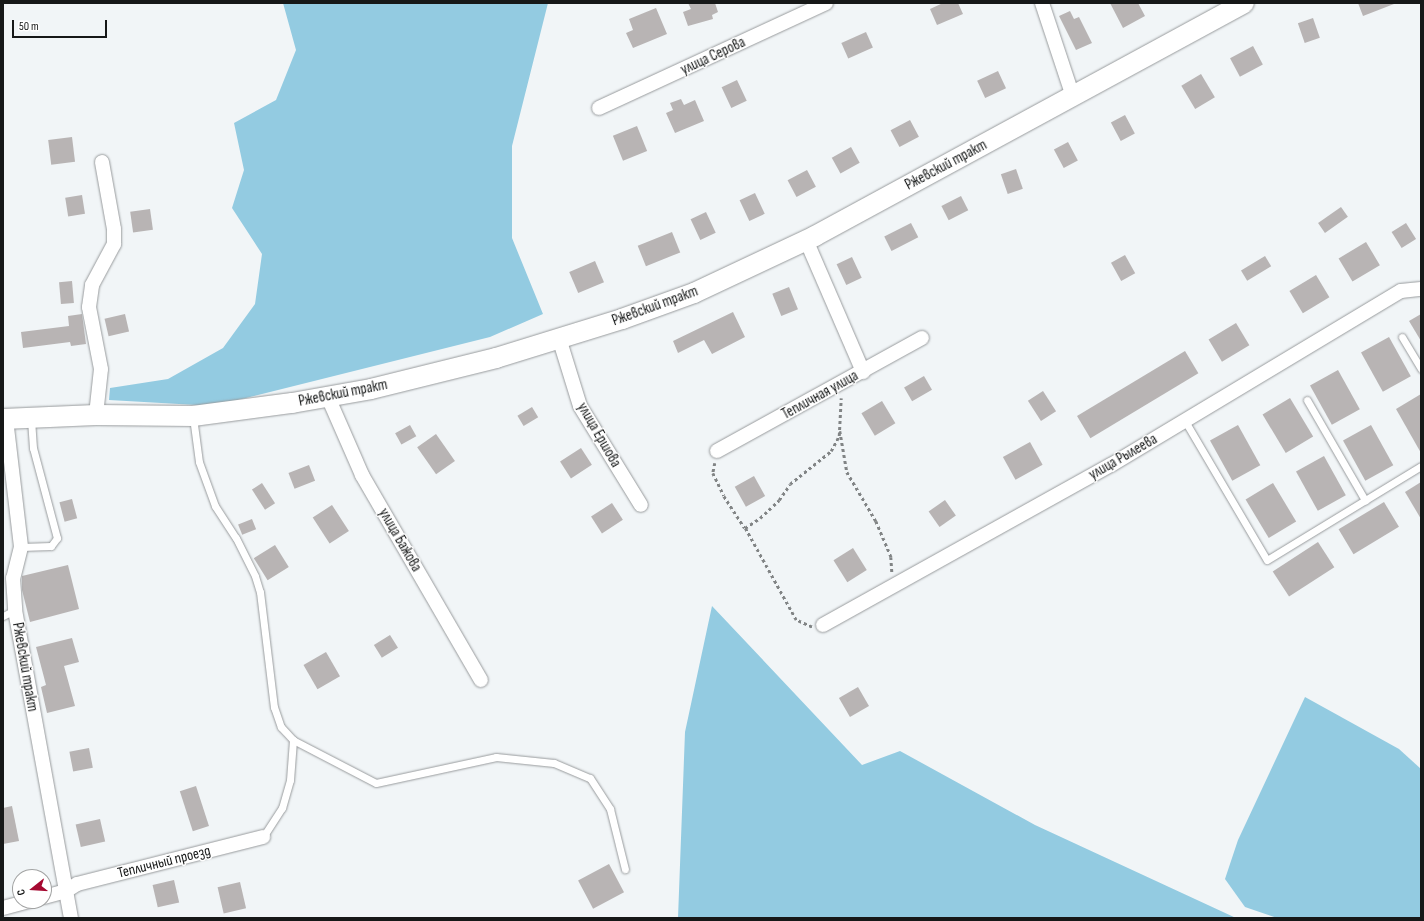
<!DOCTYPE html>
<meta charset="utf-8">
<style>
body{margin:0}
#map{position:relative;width:1424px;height:921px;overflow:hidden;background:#f1f5f7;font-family:"Sofia Sans Condensed",sans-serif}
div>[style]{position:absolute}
.green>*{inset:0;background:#93cbe1}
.building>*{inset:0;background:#b8b4b4;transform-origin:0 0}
.path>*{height:2.5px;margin-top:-1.25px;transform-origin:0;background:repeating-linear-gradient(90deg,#818485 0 3px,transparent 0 6px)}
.roads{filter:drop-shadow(0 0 1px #989b9d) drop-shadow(0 0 1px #989b9d)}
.lane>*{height:7px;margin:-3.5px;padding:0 3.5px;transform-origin:3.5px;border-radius:3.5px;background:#fff}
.street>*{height:14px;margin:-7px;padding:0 7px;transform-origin:7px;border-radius:7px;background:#fff}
.secondary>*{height:20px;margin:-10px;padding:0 10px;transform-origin:10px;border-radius:10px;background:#fff}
span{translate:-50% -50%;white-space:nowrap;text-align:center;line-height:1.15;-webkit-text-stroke:3px #fff;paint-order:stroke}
.street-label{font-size:15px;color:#161818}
.frame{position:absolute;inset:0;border:4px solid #161818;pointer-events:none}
.north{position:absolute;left:12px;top:869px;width:40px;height:40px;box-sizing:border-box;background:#fff;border:1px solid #a2a3a3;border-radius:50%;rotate:253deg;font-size:11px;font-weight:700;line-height:16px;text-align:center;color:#161818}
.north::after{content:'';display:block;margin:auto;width:14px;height:18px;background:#a50931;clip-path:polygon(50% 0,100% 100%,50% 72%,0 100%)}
.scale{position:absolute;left:12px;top:20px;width:95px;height:18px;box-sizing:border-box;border:2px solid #161818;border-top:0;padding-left:5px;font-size:12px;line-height:14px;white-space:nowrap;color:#161818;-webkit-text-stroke:3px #fff;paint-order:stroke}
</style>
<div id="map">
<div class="green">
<i style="clip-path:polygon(283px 3px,548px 3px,512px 146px,512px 238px,543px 314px,490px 337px,214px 406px,109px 400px,110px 388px,168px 379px,223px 348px,255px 304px,262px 254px,232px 208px,244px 170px,234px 123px,276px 100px,296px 50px)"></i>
<i style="clip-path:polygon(712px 606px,862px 765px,900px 751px,1035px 825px,1236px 918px,678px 918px,685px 732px)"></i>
<i style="clip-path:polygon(1305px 697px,1399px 749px,1421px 769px,1421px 918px,1277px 918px,1245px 907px,1225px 879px,1238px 840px)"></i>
</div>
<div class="building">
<i style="clip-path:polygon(688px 3px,715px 3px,718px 12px,712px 15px,713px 19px,688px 26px,683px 12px,691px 9px)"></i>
<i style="clip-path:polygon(943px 3px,958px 3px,963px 14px,937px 25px,930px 9px)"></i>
<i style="clip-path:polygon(1110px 3px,1138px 3px,1145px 16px,1123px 28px)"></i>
<i style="clip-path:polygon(1358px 3px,1394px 3px,1394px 4px,1363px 16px)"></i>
<i style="clip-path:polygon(656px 8px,667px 34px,633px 48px,626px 33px,633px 30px,629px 19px)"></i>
<i style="clip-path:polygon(1070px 11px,1074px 19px,1079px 17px,1092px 43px,1076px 50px,1059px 16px)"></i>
<i style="left:1313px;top:18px;width:21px;height:16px;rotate:71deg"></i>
<i style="left:866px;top:32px;width:17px;height:27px;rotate:66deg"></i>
<i style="left:1253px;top:46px;width:21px;height:26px;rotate:62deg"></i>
<i style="left:998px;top:71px;width:19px;height:23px;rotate:65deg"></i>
<i style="left:1201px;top:74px;width:27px;height:23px;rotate:59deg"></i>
<i style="left:737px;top:80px;width:23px;height:17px;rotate:65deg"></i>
<i style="clip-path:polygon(681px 99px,684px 105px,695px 100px,704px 121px,675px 133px,666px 113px,673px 110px,670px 103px)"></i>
<i style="left:1125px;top:115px;width:21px;height:16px;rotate:62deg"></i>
<i style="left:910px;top:120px;width:19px;height:22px;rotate:62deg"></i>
<i style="left:637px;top:126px;width:27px;height:26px;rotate:68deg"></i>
<i style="left:72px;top:137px;width:25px;height:24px;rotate:83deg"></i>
<i style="left:1068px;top:142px;width:21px;height:16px;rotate:62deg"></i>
<i style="left:851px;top:147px;width:18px;height:22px;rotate:61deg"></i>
<i style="left:1016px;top:169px;width:21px;height:16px;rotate:71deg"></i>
<i style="left:807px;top:170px;width:19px;height:22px;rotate:62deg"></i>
<i style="left:755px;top:193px;width:23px;height:17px;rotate:65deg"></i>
<i style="left:82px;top:195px;width:19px;height:17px;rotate:81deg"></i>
<i style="left:961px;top:196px;width:16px;height:22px;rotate:63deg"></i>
<i style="left:1341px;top:207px;width:12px;height:28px;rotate:55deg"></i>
<i style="left:150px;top:209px;width:21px;height:20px;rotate:82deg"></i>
<i style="left:706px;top:212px;width:23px;height:17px;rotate:65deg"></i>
<i style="left:911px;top:223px;width:16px;height:30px;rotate:63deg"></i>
<i style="left:1406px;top:223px;width:19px;height:17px;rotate:58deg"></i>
<i style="left:672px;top:232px;width:22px;height:37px;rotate:68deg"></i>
<i style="left:1366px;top:242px;width:27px;height:32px;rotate:59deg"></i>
<i style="left:1125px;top:255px;width:21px;height:16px;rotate:61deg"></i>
<i style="left:1265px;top:256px;width:12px;height:28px;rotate:59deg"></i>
<i style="left:852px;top:257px;width:23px;height:17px;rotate:65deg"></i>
<i style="left:595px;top:261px;width:23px;height:28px;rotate:67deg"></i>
<i style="left:1316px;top:275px;width:26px;height:31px;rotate:59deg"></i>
<i style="left:72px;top:281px;width:22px;height:13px;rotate:85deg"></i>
<i style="left:789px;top:287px;width:24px;height:18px;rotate:68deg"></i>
<i style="clip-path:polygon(733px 312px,745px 337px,712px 354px,704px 340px,678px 353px,673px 341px)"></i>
<i style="clip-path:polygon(82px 314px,86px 344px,71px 346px,70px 342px,23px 348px,21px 332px,69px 326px,68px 316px)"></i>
<i style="left:125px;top:314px;width:18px;height:21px;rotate:77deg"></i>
<i style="clip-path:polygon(1421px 314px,1421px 341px,1409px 321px)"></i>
<i style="left:1236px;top:323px;width:26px;height:32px;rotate:59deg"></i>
<i style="left:1389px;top:337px;width:45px;height:32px;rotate:61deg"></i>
<i style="left:1185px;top:351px;width:26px;height:126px;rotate:59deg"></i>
<i style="left:1338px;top:370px;width:45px;height:32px;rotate:61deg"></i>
<i style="left:924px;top:376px;width:16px;height:23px;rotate:60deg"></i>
<i style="left:1043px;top:391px;width:24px;height:18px;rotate:57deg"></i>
<i style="clip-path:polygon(1421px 394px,1421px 453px,1396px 409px)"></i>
<i style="left:1290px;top:398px;width:45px;height:32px;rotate:59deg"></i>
<i style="left:882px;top:401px;width:26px;height:24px;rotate:59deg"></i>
<i style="left:532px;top:407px;width:12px;height:17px;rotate:59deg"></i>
<i style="left:410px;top:425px;width:13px;height:17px;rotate:61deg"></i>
<i style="left:1238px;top:425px;width:46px;height:32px;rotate:61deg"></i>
<i style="left:1371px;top:425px;width:46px;height:32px;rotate:61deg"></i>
<i style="left:436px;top:434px;width:33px;height:23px;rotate:55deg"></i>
<i style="left:1030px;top:442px;width:26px;height:31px;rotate:61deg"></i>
<i style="left:581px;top:448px;width:20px;height:25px;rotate:57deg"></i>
<i style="left:1324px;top:456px;width:45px;height:32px;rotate:61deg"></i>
<i style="left:309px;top:465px;width:17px;height:22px;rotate:69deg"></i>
<i style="left:754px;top:476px;width:23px;height:22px;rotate:61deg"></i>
<i style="clip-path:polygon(1421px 482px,1421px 519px,1405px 492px)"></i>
<i style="left:262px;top:483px;width:24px;height:12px;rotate:57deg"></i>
<i style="left:1273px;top:483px;width:45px;height:32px;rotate:59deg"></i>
<i style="left:72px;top:499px;width:20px;height:13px;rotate:75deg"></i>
<i style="left:945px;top:500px;width:19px;height:20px;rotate:55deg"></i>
<i style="left:1384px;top:502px;width:29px;height:53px;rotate:59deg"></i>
<i style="left:612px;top:503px;width:20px;height:25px;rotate:57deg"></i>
<i style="left:332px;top:505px;width:31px;height:23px;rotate:57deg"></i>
<i style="left:252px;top:519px;width:11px;height:15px;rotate:68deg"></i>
<i style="left:1318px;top:542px;width:30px;height:54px;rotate:57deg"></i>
<i style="left:275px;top:545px;width:26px;height:25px;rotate:58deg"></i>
<i style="left:853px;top:548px;width:26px;height:23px;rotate:58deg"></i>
<i style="clip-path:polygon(68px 565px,79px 609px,30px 622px,22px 590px,22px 576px)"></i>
<i style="left:390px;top:635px;width:15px;height:19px;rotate:58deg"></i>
<i style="clip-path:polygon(72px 638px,79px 662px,64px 666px,75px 706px,47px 713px,41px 687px,46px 685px,36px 647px)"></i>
<i style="left:326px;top:652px;width:28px;height:26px;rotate:60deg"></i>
<i style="left:858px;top:687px;width:22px;height:22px;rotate:60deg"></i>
<i style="left:89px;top:748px;width:20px;height:20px;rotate:79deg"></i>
<i style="left:196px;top:786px;width:42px;height:17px;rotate:72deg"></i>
<i style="clip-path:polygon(12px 806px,19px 841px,3px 844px,3px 808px)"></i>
<i style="left:100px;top:819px;width:23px;height:25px;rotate:77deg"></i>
<i style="left:609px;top:864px;width:32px;height:35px;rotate:62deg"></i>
<i style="left:174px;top:880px;width:23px;height:22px;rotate:77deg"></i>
<i style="left:240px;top:882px;width:27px;height:23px;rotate:77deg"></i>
</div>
<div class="path">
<i style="left:840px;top:431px;width:42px;rotate:80.3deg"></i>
<i style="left:847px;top:472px;width:57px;rotate:59.4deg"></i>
<i style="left:876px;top:521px;width:39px;rotate:67deg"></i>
<i style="left:891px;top:557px;width:15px;rotate:86deg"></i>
<i style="left:715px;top:463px;width:10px;rotate:101deg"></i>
<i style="left:713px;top:473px;width:25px;rotate:64deg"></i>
<i style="left:724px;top:496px;width:38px;rotate:57deg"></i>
<i style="left:812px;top:627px;width:17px;rotate:-156deg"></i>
<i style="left:796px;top:620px;width:105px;rotate:-119deg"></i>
<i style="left:745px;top:528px;width:18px;rotate:-34deg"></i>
<i style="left:760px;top:518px;width:26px;rotate:-43deg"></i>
<i style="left:779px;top:500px;width:19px;rotate:-55deg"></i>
<i style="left:790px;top:484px;width:53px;rotate:-38.8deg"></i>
<i style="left:831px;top:451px;width:17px;rotate:-62deg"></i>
<i style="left:839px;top:436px;width:38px;rotate:-87deg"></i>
</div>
<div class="roads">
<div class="lane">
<i style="left:1402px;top:337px;width:37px;rotate:59deg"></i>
<i style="left:1307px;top:400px;width:116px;rotate:59.9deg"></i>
<i style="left:193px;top:417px;width:45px;rotate:82.4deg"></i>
<i style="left:199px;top:462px;width:47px;rotate:70deg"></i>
<i style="left:215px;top:506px;width:38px;rotate:57deg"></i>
<i style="left:236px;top:538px;width:42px;rotate:63.4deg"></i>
<i style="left:255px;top:576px;width:17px;rotate:73deg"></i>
<i style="left:260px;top:592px;width:116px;rotate:83.1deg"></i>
<i style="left:274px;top:707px;width:21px;rotate:71deg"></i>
<i style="left:281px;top:727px;width:18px;rotate:47deg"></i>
<i style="left:293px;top:740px;width:93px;rotate:27.4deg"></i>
<i style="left:376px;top:783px;width:123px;rotate:-12.2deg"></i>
<i style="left:496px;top:757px;width:58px;rotate:5.9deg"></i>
<i style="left:554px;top:763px;width:39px;rotate:23deg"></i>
<i style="left:590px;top:778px;width:37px;rotate:57deg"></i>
<i style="left:610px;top:809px;width:62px;rotate:76deg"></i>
<i style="left:1185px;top:421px;width:161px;rotate:59.5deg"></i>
<i style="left:1267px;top:560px;width:180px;rotate:-31.4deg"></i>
<i style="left:21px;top:547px;width:30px;rotate:-2deg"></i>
<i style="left:51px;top:546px;width:10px;rotate:-53deg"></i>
<i style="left:57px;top:538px;width:93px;rotate:-104.9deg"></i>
<i style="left:33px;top:448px;width:29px;rotate:-94deg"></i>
<i style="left:3px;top:616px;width:13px;rotate:-27deg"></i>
<i style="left:263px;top:837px;width:35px;rotate:-57deg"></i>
<i style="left:282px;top:808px;width:29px;rotate:-74deg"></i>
<i style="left:290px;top:780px;width:40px;rotate:-85.7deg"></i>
</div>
<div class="street">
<i style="left:1042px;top:3px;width:99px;rotate:71.7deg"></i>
<i style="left:599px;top:108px;width:250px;rotate:-24.8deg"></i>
<i style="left:806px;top:240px;width:144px;rotate:66.6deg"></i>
<i style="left:559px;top:338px;width:71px;rotate:72.8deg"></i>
<i style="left:580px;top:406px;width:116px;rotate:58.4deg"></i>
<i style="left:328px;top:397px;width:85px;rotate:66.4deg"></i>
<i style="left:362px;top:475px;width:237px;rotate:59.9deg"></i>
<i style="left:96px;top:415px;width:46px;rotate:-83.8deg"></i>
<i style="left:101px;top:369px;width:63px;rotate:-101deg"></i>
<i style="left:89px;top:307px;width:22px;rotate:-82deg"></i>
<i style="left:92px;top:285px;width:47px;rotate:-61.8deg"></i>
<i style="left:114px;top:244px;width:15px;rotate:-90deg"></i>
<i style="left:114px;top:229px;width:68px;rotate:-100.2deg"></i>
<i style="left:6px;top:419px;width:129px;rotate:83.3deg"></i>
<i style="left:21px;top:547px;width:32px;rotate:104deg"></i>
<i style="left:13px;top:578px;width:32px;rotate:86deg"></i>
<i style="left:15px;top:610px;width:313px;rotate:79.7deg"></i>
<i style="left:717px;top:451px;width:234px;rotate:-28.9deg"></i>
<i style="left:823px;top:625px;width:329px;rotate:-29.1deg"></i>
<i style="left:1111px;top:465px;width:338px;rotate:-31deg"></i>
<i style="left:1401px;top:291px;width:20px;rotate:-6deg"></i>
<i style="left:44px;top:897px;width:23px;rotate:-15deg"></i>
<i style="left:66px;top:891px;width:13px;rotate:-32deg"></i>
<i style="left:77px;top:884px;width:192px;rotate:-14.2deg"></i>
<i style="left:3px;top:908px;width:27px;rotate:-15deg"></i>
</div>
<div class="secondary">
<i style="left:3px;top:419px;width:93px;rotate:-2.5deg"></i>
<i style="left:96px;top:415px;width:97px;rotate:0.6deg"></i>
<i style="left:193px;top:416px;width:100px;rotate:-7.5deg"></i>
<i style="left:292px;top:403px;width:80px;rotate:-10deg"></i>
<i style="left:371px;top:389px;width:129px;rotate:-13.9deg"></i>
<i style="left:496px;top:358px;width:132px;rotate:-17.2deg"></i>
<i style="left:622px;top:319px;width:77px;rotate:-19.9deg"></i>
<i style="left:694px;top:293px;width:134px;rotate:-25.2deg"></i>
<i style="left:815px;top:236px;width:488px;rotate:-28.5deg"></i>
</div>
</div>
<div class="street-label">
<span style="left:713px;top:56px;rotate:-25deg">улица Серова</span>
<span style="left:946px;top:165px;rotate:-28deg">Ржевский тракт</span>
<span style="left:655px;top:306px;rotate:-20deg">Ржевский тракт</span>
<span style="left:343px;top:393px;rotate:-11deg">Ржевский тракт</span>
<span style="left:820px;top:395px;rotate:-29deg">Тепличная улица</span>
<span style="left:599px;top:435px;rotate:60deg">улица Ершова</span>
<span style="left:1123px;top:457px;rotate:-30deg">улица Рылеева</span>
<span style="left:400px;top:540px;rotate:60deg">улица Бажова</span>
<span style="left:25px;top:667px;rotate:80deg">Ржевский тракт</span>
<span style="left:164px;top:862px;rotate:-14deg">Тепличный проезд</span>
</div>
<div class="frame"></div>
<div class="north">С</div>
<div class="scale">50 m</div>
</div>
